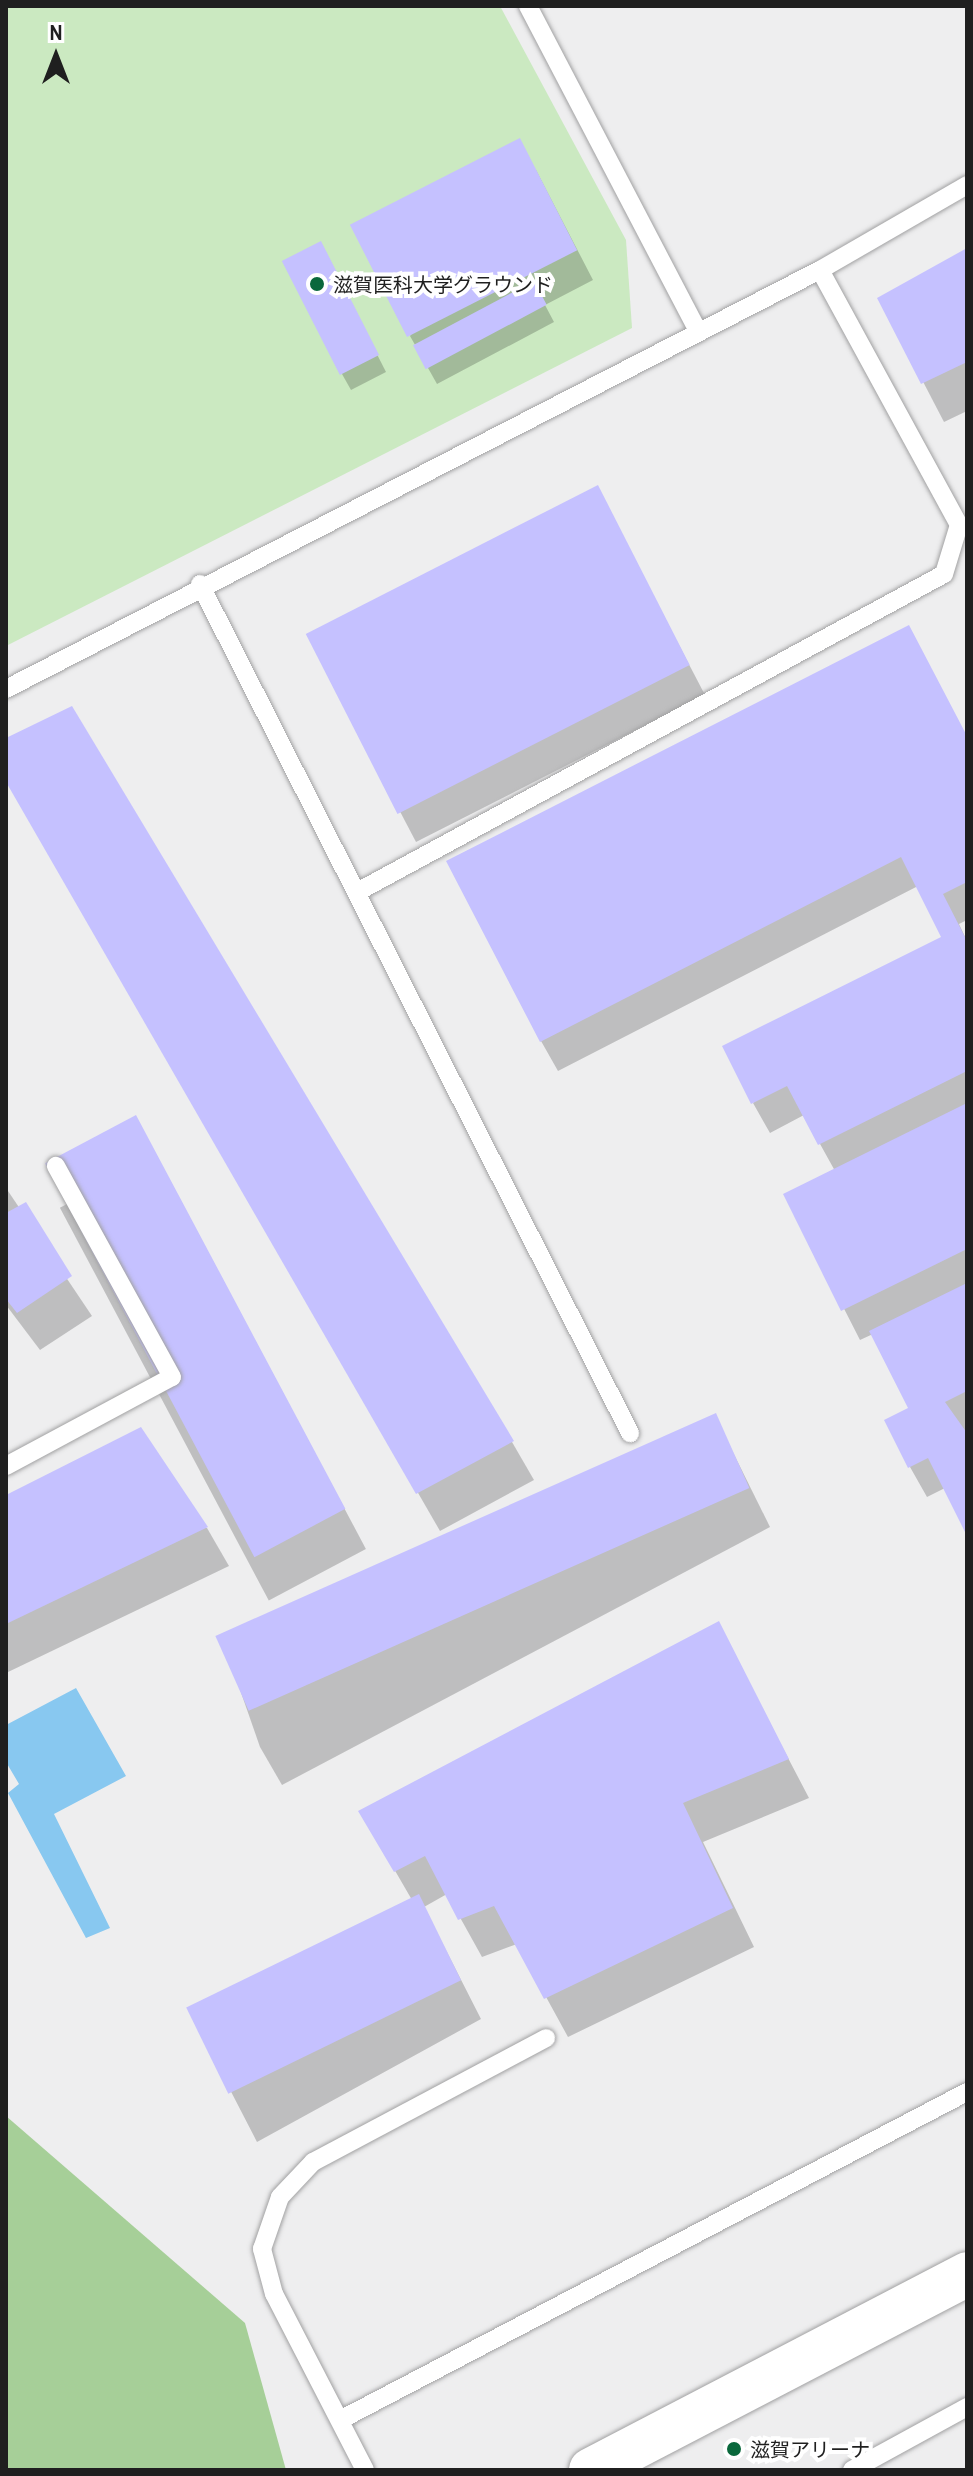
<!DOCTYPE html>
<meta charset="utf-8">
<style>
body{margin:0}
#map{position:relative;width:973px;height:2476px;overflow:hidden;background:#eeeeef;font-family:"Archivo Narrow","Noto Sans JP",sans-serif}
div>[style]{position:absolute}
.green>*{inset:0;background:#cbe9c1}
.forest>*{inset:0;background:#a6cf98}
.water>*{inset:0;background:#88c8f0}
.shadow>*{inset:0;background:#0003;transform-origin:0 0}
.building>*{inset:0;background:#c5c1ff;transform-origin:0 0}
.roads{filter:drop-shadow(0 0 2px #a1a1a2) drop-shadow(0 0 2px #a1a1a2)}
.service>*{height:18px;margin:-9px;padding:0 9px;transform-origin:9px;border-radius:9px;background:#fff}
.tertiary>*{height:44px;margin:-22px;padding:0 22px;transform-origin:22px;border-radius:22px;background:#fff}
.dots>*{width:22px;height:22px;translate:-50% -50%;box-sizing:border-box;border:4px solid #fff;border-radius:50%}
span{translate:-50% -50%;white-space:nowrap;text-align:center;line-height:1.15;-webkit-text-stroke:8px #fff;paint-order:stroke}
.poi-label{font-size:20px;color:#1f1f1f}
.left{translate:0 -50%;text-align:left}
.frame{position:absolute;inset:0;border:8px solid #1f1f1f;pointer-events:none}
.north{position:absolute;left:16px;top:16px;width:80px;height:80px;-webkit-text-stroke:6px #fff;paint-order:stroke;rotate:0deg;font-size:22px;font-weight:700;line-height:32px;text-align:center;color:#1f1f1f}
.north::after{content:'';display:block;margin:auto;width:28px;height:36px;background:#1f1f1f;clip-path:polygon(50% 0,100% 100%,50% 72%,0 100%)}
</style>
<div id="map">
<div class="green">
<i style="clip-path:polygon(6px 6px,500px 6px,626px 240px,632px 328px,6px 646px)"></i>
</div>
<div class="forest">
<i style="clip-path:polygon(6px 2116px,245px 2323px,286px 2470px,6px 2470px)"></i>
</div>
<div class="water">
<i style="clip-path:polygon(76px 1688px,126px 1776px,54px 1814px,110px 1928px,86px 1938px,8px 1793px,19px 1784px,6px 1762px,6px 1725px)"></i>
</div>
<div class="shadow">
<i style="clip-path:polygon(536px 170px,593px 280px,545px 305px,554px 322px,437px 384px,410px 336px)"></i>
<i style="clip-path:polygon(967px 251px,967px 411px,944px 422px,880px 299px)"></i>
<i style="clip-path:polygon(329px 260px,386px 372px,351px 390px,342px 374px)"></i>
<i style="clip-path:polygon(611px 515px,705px 695px,416px 842px,307px 634px)"></i>
<i style="clip-path:polygon(967px 738px,967px 920px,959px 924px,967px 941px,967px 1429px,960px 1432px,967px 1436px,967px 1531px,945px 1488px,927px 1497px,910px 1467px,887px 1420px,911px 1409px,873px 1334px,860px 1340px,786px 1195px,835px 1171px,804px 1115px,770px 1133px,753px 1103px,944px 938px,918px 886px,558px 1071px,541px 1041px)"></i>
<i style="clip-path:polygon(6px 740px,512px 1442px,534px 1480px,440px 1531px,6px 778px)"></i>
<i style="left:157px;top:1156px;width:445px;height:110px;rotate:62deg"></i>
<i style="clip-path:polygon(6px 1188px,92px 1316px,40px 1350px,6px 1305px)"></i>
<i style="clip-path:polygon(715px 1416px,770px 1527px,282px 1785px,260px 1747px,230px 1661px)"></i>
<i style="clip-path:polygon(6px 1497px,207px 1528px,229px 1566px,6px 1673px)"></i>
<i style="clip-path:polygon(718px 1624px,809px 1798px,703px 1842px,754px 1947px,568px 2037px,517px 1944px,482px 1957px,447px 1894px,424px 1907px,481px 2019px,257px 2142px,194px 2020px,412px 1900px,361px 1812px)"></i>
</div>
<div class="building">
<i style="left:520px;top:138px;width:126px;height:191px;rotate:63deg"></i>
<i style="left:321px;top:241px;width:128px;height:44px;rotate:63deg"></i>
<i style="clip-path:polygon(967px 248px,967px 362px,921px 384px,877px 298px)"></i>
<i style="left:534px;top:281px;width:27px;height:137px;rotate:62deg"></i>
<i style="left:598px;top:485px;width:202px;height:328px;rotate:63deg"></i>
<i style="clip-path:polygon(909px 625px,967px 736px,967px 882px,943px 894px,967px 941px,967px 1071px,818px 1145px,787px 1086px,751px 1104px,722px 1046px,941px 937px,901px 857px,540px 1042px,446px 861px)"></i>
<i style="clip-path:polygon(72px 706px,514px 1441px,416px 1494px,6px 782px,6px 738px)"></i>
<i style="clip-path:polygon(967px 1103px,967px 1249px,841px 1311px,783px 1194px)"></i>
<i style="left:136px;top:1115px;width:446px;height:103px;rotate:62deg"></i>
<i style="clip-path:polygon(26px 1202px,72px 1276px,17px 1313px,6px 1299px,6px 1213px)"></i>
<i style="clip-path:polygon(967px 1283px,967px 1391px,945px 1402px,967px 1433px,967px 1536px,928px 1458px,908px 1468px,884px 1420px,908px 1408px,869px 1331px)"></i>
<i style="left:716px;top:1413px;width:82px;height:548px;rotate:66deg"></i>
<i style="clip-path:polygon(141px 1427px,208px 1527px,6px 1624px,6px 1495px)"></i>
<i style="clip-path:polygon(719px 1621px,789px 1759px,683px 1803px,733px 1908px,544px 1999px,494px 1906px,458px 1920px,425px 1856px,394px 1872px,358px 1811px)"></i>
<i style="left:419px;top:1894px;width:96px;height:259px;rotate:64deg"></i>
</div>
<div class="roads">
<div class="service">
<i style="left:528px;top:6px;width:365px;rotate:62.4deg"></i>
<i style="left:200px;top:584px;width:952px;rotate:63.14deg"></i>
<i style="left:6px;top:689px;width:916px;rotate:-27.24deg"></i>
<i style="left:820px;top:270px;width:170px;rotate:-30deg"></i>
<i style="left:359px;top:891px;width:665px;rotate:-28.45deg"></i>
<i style="left:944px;top:574px;width:51px;rotate:-73deg"></i>
<i style="left:959px;top:525px;width:290px;rotate:-118.6deg"></i>
<i style="left:6px;top:1466px;width:188px;rotate:-28.2deg"></i>
<i style="left:172px;top:1377px;width:241px;rotate:-118.8deg"></i>
<i style="left:340px;top:2420px;width:708px;rotate:-27.62deg"></i>
<i style="left:365px;top:2470px;width:198px;rotate:-117.3deg"></i>
<i style="left:274px;top:2294px;width:47px;rotate:-104.9deg"></i>
<i style="left:262px;top:2249px;width:55px;rotate:-70.9deg"></i>
<i style="left:280px;top:2197px;width:48px;rotate:-46.7deg"></i>
<i style="left:313px;top:2162px;width:264px;rotate:-28deg"></i>
<i style="left:852px;top:2470px;width:131px;rotate:-28.7deg"></i>
</div>
<div class="tertiary">
<i style="left:591px;top:2470px;width:424px;rotate:-27.5deg"></i>
</div>
</div>
<div class="dots">
<i style="left:317px;top:284px;background:#0a683c"></i>
<i style="left:734px;top:2449px;background:#0a683c"></i>
</div>
<div class="poi-label">
<span class="left" style="left:333px;top:284px">滋賀医科大学グラウンド</span>
<span class="left" style="left:750px;top:2449px">滋賀アリーナ</span>
</div>
<div class="frame"></div>
<div class="north">N</div>
</div>
